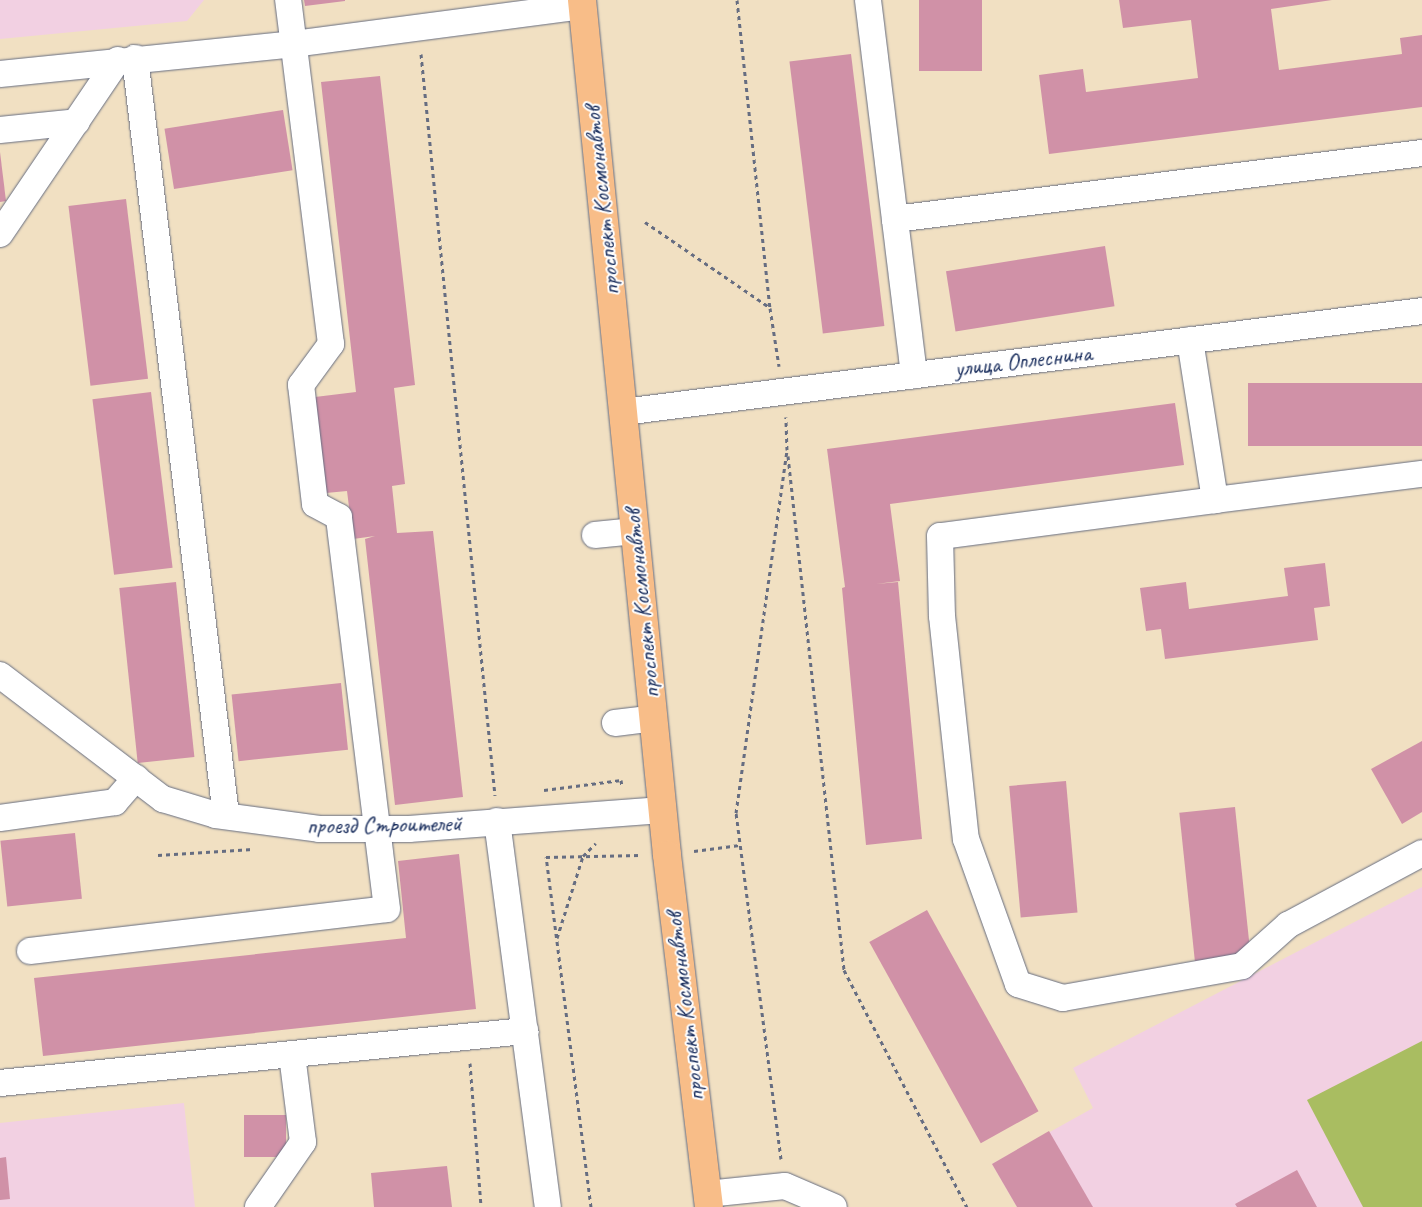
<!DOCTYPE html>
<meta charset="utf-8">
<style>
body{margin:0}
#map{position:relative;width:1422px;height:1207px;overflow:hidden;background:#f1e0c2;font-family:Caveat,sans-serif}
div>[style]{position:absolute}
.built>*{inset:0;background:#f2d0e2}
.green>*{inset:0;background:#a9bd61}
.building>*{inset:0;background:#d091a7;transform-origin:0 0}
.path>*{height:3px;margin-top:-1.5px;transform-origin:0;background:repeating-linear-gradient(90deg,#666d81 0 4px,transparent 0 8px)}
.roads{filter:drop-shadow(0 0 1px #666d81) drop-shadow(0 0 1px #666d81)}
.minor>*{height:26px;margin:-13px;padding:0 13px;transform-origin:13px;border-radius:13px;background:#fff}
.major>*{height:28px;margin:-14px;padding:0 14px;transform-origin:14px;border-radius:14px;background:#f8bd88}
span{translate:-50% -50%;white-space:nowrap;text-align:center;line-height:1.15;-webkit-text-stroke:4px #fff;paint-order:stroke}
.street-label{font-size:24px;color:#1b2f5e}
</style>
<div id="map">
<div class="built">
<i style="clip-path:polygon(0 0,204px 0,187px 21px,0 39px)"></i>
<i style="clip-path:polygon(1422px 887px,1422px 1207px,1017px 1207px,992px 1164px,1093px 1108px,1073px 1068px)"></i>
<i style="clip-path:polygon(184px 1103px,195px 1207px,0 1207px,0 1123px)"></i>
</div>
<div class="green">
<i style="clip-path:polygon(1422px 1041px,1422px 1207px,1363px 1207px,1307px 1100px)"></i>
</div>
<div class="building">
<i style="clip-path:polygon(304px 0,345px 0,345px 1px,305px 6px)"></i>
<i style="left:919px;top:0;width:63px;height:71px"></i>
<i style="clip-path:polygon(1119px 0,1332px 0,1271px 9px,1279px 70px,1402px 54px,1400px 38px,1422px 35px,1422px 107px,1049px 154px,1039px 75px,1083px 69px,1086px 92px,1198px 78px,1191px 20px,1123px 28px)"></i>
<i style="left:851px;top:54px;width:274px;height:62px;rotate:83deg"></i>
<i style="clip-path:polygon(380px 76px,415px 385px,394px 388px,405px 484px,392px 486px,397px 533px,433px 531px,463px 797px,395px 805px,365px 539px,375px 536px,353px 539px,347px 491px,326px 493px,315px 397px,356px 392px,321px 82px)"></i>
<i style="left:283px;top:110px;width:61px;height:120px;rotate:81deg"></i>
<i style="clip-path:polygon(0 152px,6px 201px,0 202px)"></i>
<i style="left:126px;top:199px;width:181px;height:58px;rotate:83deg"></i>
<i style="left:1105px;top:246px;width:61px;height:161px;rotate:81deg"></i>
<i style="left:1422px;top:383px;width:63px;height:174px;rotate:90deg"></i>
<i style="left:151px;top:392px;width:177px;height:59px;rotate:83deg"></i>
<i style="clip-path:polygon(1175px 403px,1184px 465px,890px 504px,900px 581px,876px 584px,898px 582px,922px 839px,866px 845px,842px 588px,845px 587px,827px 449px)"></i>
<i style="clip-path:polygon(1325px 563px,1330px 606px,1314px 608px,1318px 640px,1165px 659px,1161px 629px,1146px 631px,1140px 588px,1186px 582px,1189px 609px,1288px 596px,1284px 568px)"></i>
<i style="left:176px;top:582px;width:176px;height:57px;rotate:84deg"></i>
<i style="left:341px;top:683px;width:67px;height:110px;rotate:84deg"></i>
<i style="clip-path:polygon(1422px 741px,1422px 812px,1402px 824px,1371px 769px)"></i>
<i style="left:1066px;top:781px;width:132px;height:57px;rotate:85deg"></i>
<i style="left:1235px;top:807px;width:149px;height:56px;rotate:84deg"></i>
<i style="left:75px;top:833px;width:66px;height:75px;rotate:84deg"></i>
<i style="clip-path:polygon(459px 854px,476px 1009px,43px 1056px,34px 978px,406px 938px,398px 861px)"></i>
<i style="left:927px;top:910px;width:230px;height:66px;rotate:61deg"></i>
<i style="left:244px;top:1115px;width:42px;height:42px"></i>
<i style="clip-path:polygon(1049px 1131px,1093px 1207px,1017px 1207px,992px 1164px)"></i>
<i style="clip-path:polygon(6px 1157px,10px 1199px,0 1200px,0 1158px)"></i>
<i style="clip-path:polygon(447px 1166px,452px 1207px,374px 1207px,371px 1173px)"></i>
<i style="clip-path:polygon(1297px 1170px,1317px 1207px,1237px 1207px,1235px 1204px)"></i>
</div>
<div class="path">
<i style="left:737px;top:0;width:310px;rotate:83.9deg"></i>
<i style="left:770px;top:308px;width:59px;rotate:81.2deg"></i>
<i style="left:421px;top:54px;width:745px;rotate:84.3deg"></i>
<i style="left:645px;top:222px;width:150px;rotate:34.4deg"></i>
<i style="left:788px;top:456px;width:517px;rotate:83.78deg"></i>
<i style="left:844px;top:970px;width:267px;rotate:62.6deg"></i>
<i style="left:544px;top:790px;width:78px;rotate:-7.4deg"></i>
<i style="left:621px;top:780px;width:6px;rotate:81deg"></i>
<i style="left:694px;top:851px;width:46px;rotate:-7.4deg"></i>
<i style="left:158px;top:855px;width:95px;rotate:-3.6deg"></i>
<i style="left:557px;top:938px;width:86px;rotate:-72.4deg"></i>
<i style="left:583px;top:856px;width:18px;rotate:-45deg"></i>
<i style="left:470px;top:1063px;width:144px;rotate:85.6deg"></i>
<i style="left:781px;top:1159px;width:349px;rotate:-97.4deg"></i>
<i style="left:736px;top:813px;width:367px;rotate:-82deg"></i>
<i style="left:787px;top:450px;width:33px;rotate:-92deg"></i>
<i style="left:591px;top:1207px;width:353px;rotate:-97.3deg"></i>
<i style="left:546px;top:857px;width:94px;rotate:-1.2deg"></i>
</div>
<div class="roads">
<div class="minor">
<i style="left:868px;top:0;width:378px;rotate:83deg"></i>
<i style="left:135px;top:58px;width:763px;rotate:83.15deg"></i>
<i style="left:0;top:74px;width:296px;rotate:-5.8deg"></i>
<i style="left:294px;top:44px;width:291px;rotate:-7.5deg"></i>
<i style="left:0;top:130px;width:77px;rotate:-5.9deg"></i>
<i style="left:895px;top:219px;width:531px;rotate:-7.14deg"></i>
<i style="left:0;top:234px;width:210px;rotate:-55.9deg"></i>
<i style="left:1190px;top:340px;width:162px;rotate:81.1deg"></i>
<i style="left:1215px;top:500px;width:209px;rotate:-7.2deg"></i>
<i style="left:623px;top:412px;width:805px;rotate:-7.2deg"></i>
<i style="left:1215px;top:500px;width:277px;rotate:172.5deg"></i>
<i style="left:940px;top:536px;width:80px;rotate:88.6deg"></i>
<i style="left:942px;top:616px;width:224px;rotate:83.9deg"></i>
<i style="left:966px;top:839px;width:154px;rotate:70.3deg"></i>
<i style="left:1018px;top:984px;width:47px;rotate:17.3deg"></i>
<i style="left:1063px;top:998px;width:182px;rotate:-10.1deg"></i>
<i style="left:1242px;top:966px;width:62px;rotate:-41.7deg"></i>
<i style="left:1288px;top:925px;width:152px;rotate:-28.2deg"></i>
<i style="left:595px;top:535px;width:40px;rotate:-5.7deg"></i>
<i style="left:0;top:675px;width:205px;rotate:37.3deg"></i>
<i style="left:163px;top:799px;width:55px;rotate:16.8deg"></i>
<i style="left:216px;top:815px;width:104px;rotate:7.7deg"></i>
<i style="left:319px;top:829px;width:90px"></i>
<i style="left:409px;top:829px;width:254px;rotate:-4.3deg"></i>
<i style="left:615px;top:723px;width:38px;rotate:-7deg"></i>
<i style="left:0;top:818px;width:116px;rotate:-7.9deg"></i>
<i style="left:115px;top:802px;width:32px;rotate:-49deg"></i>
<i style="left:497px;top:821px;width:389px;rotate:82.5deg"></i>
<i style="left:30px;top:951px;width:359px;rotate:-6.7deg"></i>
<i style="left:387px;top:909px;width:395px;rotate:-97deg"></i>
<i style="left:339px;top:517px;width:27px;rotate:-152deg"></i>
<i style="left:315px;top:504px;width:120px;rotate:-96.7deg"></i>
<i style="left:301px;top:385px;width:51px;rotate:-53.8deg"></i>
<i style="left:331px;top:344px;width:347px;rotate:-97.1deg"></i>
<i style="left:0;top:1083px;width:528px;rotate:-5.66deg"></i>
<i style="left:707px;top:1194px;width:78px;rotate:-5.9deg"></i>
<i style="left:785px;top:1186px;width:53px;rotate:23.2deg"></i>
<i style="left:258px;top:1207px;width:79px;rotate:-55.3deg"></i>
<i style="left:303px;top:1142px;width:88px;rotate:-97.2deg"></i>
</div>
<div class="major">
<i style="left:582px;top:0;width:859px;rotate:84.32deg"></i>
<i style="left:667px;top:855px;width:354px;rotate:83.2deg"></i>
</div>
</div>
<div class="street-label">
<span style="left:602px;top:201px;rotate:-96deg">проспект Космонавтов</span>
<span style="left:1023px;top:361px;rotate:-7deg">улица Оплеснина</span>
<span style="left:642px;top:604px;rotate:-96deg">проспект Космонавтов</span>
<span style="left:384px;top:825px;rotate:-1deg">проезд Строителей</span>
<span style="left:685px;top:1007px;rotate:-97deg">проспект Космонавтов</span>
</div>
</div>
